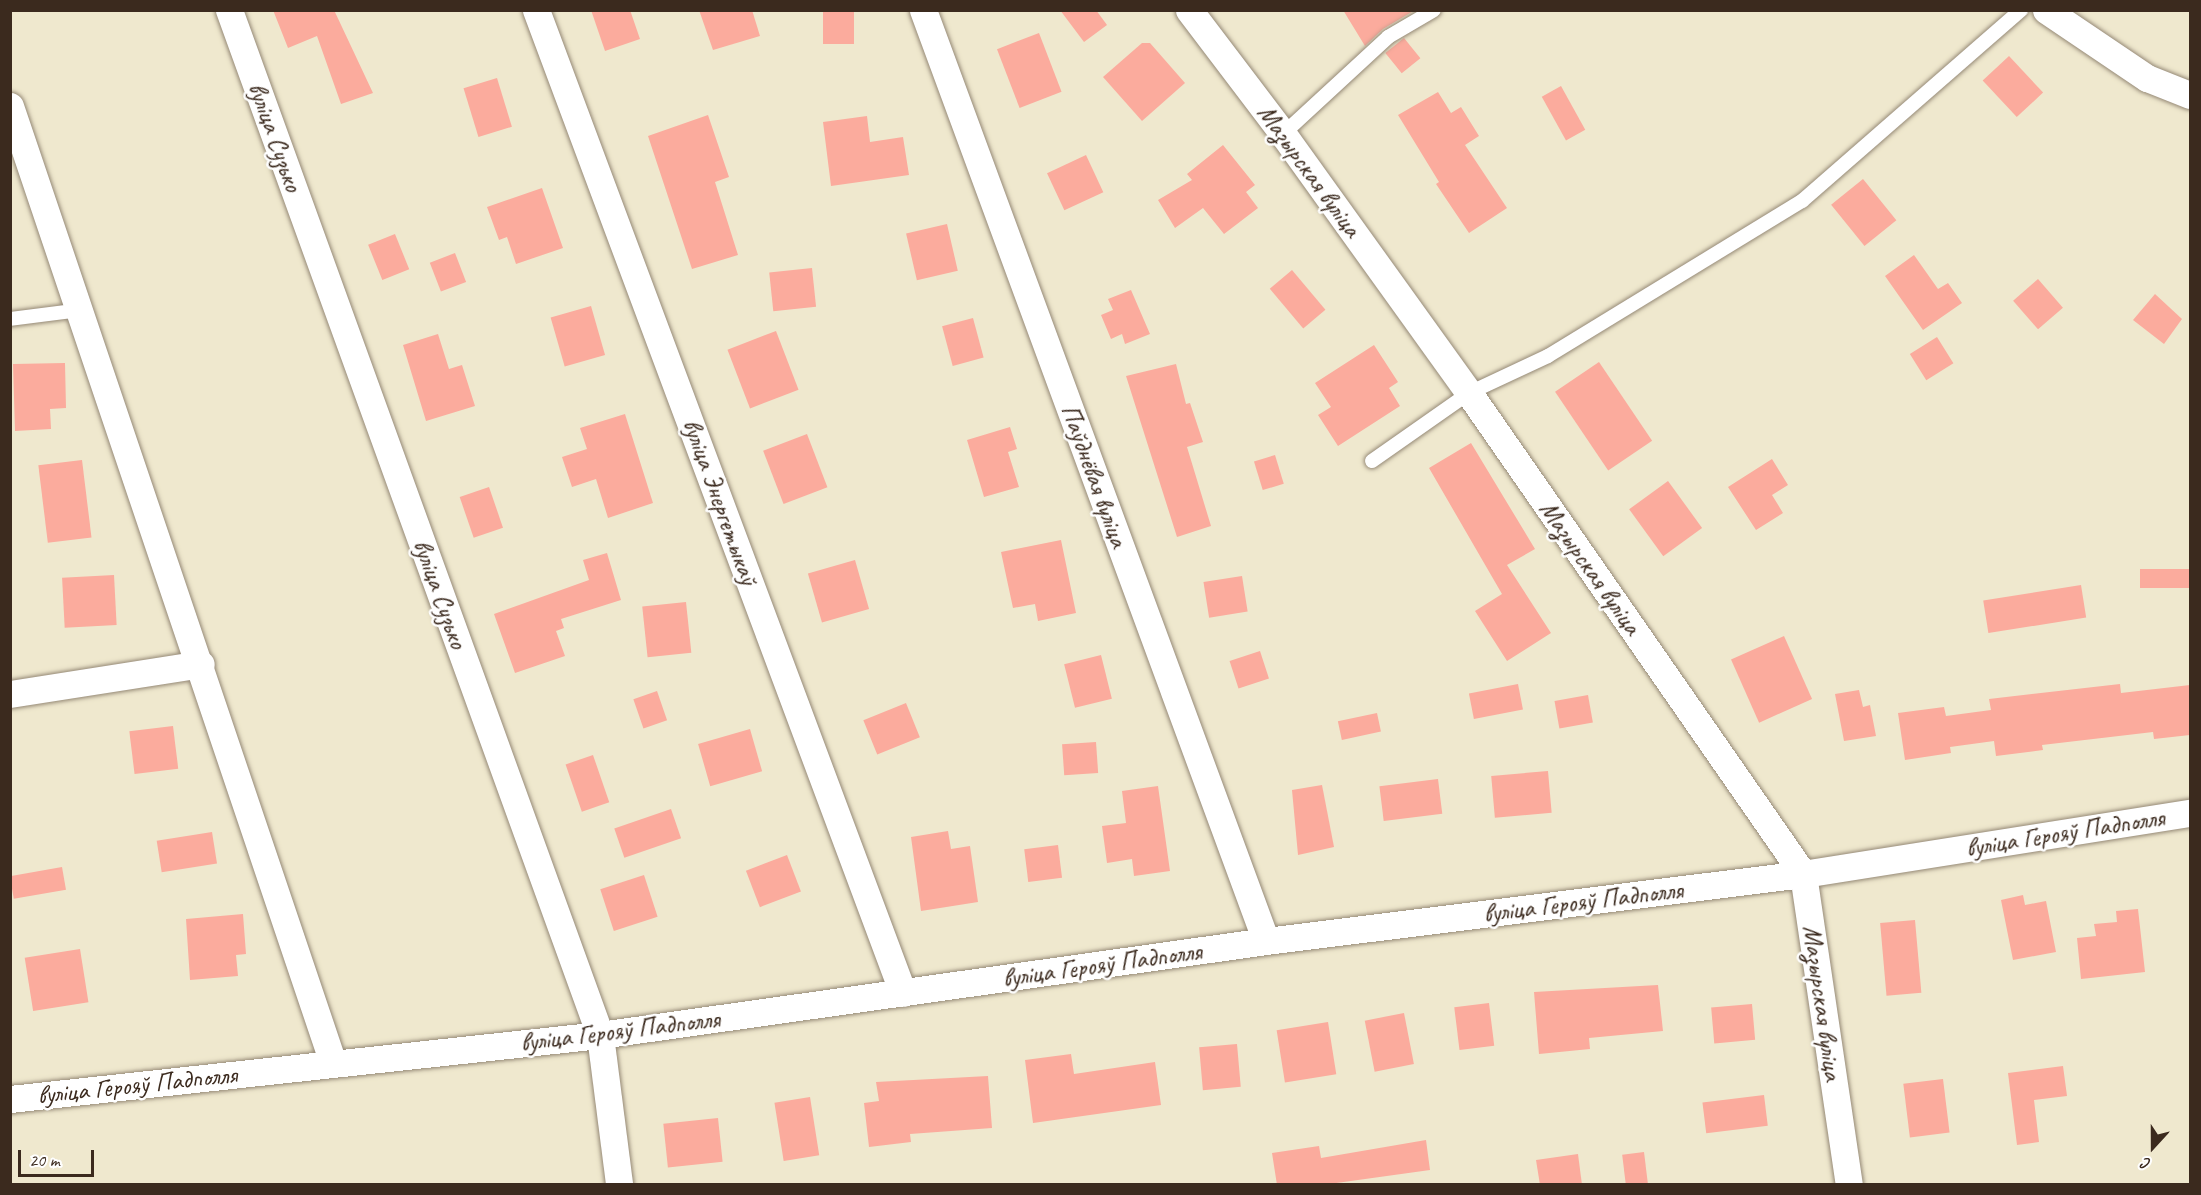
<!DOCTYPE html>
<meta charset="utf-8">
<style>
body{margin:0}
#map{position:relative;width:2201px;height:1195px;overflow:hidden;background:#efe8ce;font-family:Caveat,sans-serif}
div>[style]{position:absolute}
.building>*{inset:0;background:#fbab9d;transform-origin:0 0}
.roads{filter:drop-shadow(0 0 2px #958976) drop-shadow(0 0 2px #958976)}
.service>*{height:14px;margin:-7px;padding:0 7px;transform-origin:7px;border-radius:7px;background:#fff}
.minor>*{height:27px;margin:-13.5px;padding:0 13.5px;transform-origin:13.5px;border-radius:13.5px;background:#fff}
span{translate:-50% -50%;white-space:nowrap;text-align:center;line-height:1.15;-webkit-text-stroke:5px #fff;paint-order:stroke}
.street-label{font-size:26px;color:#3b2a1e}
.frame{position:absolute;inset:0;border:12px solid #3b2a1e;pointer-events:none}
.north{position:absolute;left:2123px;top:1117px;width:60px;height:60px;-webkit-text-stroke:4px #fff;paint-order:stroke;rotate:201deg;font-size:16px;font-weight:700;line-height:24px;text-align:center;color:#3b2a1e}
.north::after{content:'';display:block;margin:auto;width:21px;height:27px;background:#3b2a1e;clip-path:polygon(50% 0,100% 100%,50% 72%,0 100%)}
.scale{position:absolute;left:18px;top:1150px;width:76px;height:27px;box-sizing:border-box;border:3px solid #3b2a1e;border-top:0;padding-left:8px;font-size:18px;line-height:21px;white-space:nowrap;color:#3b2a1e;-webkit-text-stroke:4px #fff;paint-order:stroke}
</style>
<div id="map">
<div class="building">
<i style="clip-path:polygon(273px 10px,334px 10px,373px 93px,341px 104px,317px 36px,288px 48px)"></i>
<i style="clip-path:polygon(591px 10px,630px 10px,640px 39px,605px 51px)"></i>
<i style="clip-path:polygon(699px 10px,752px 10px,760px 36px,713px 50px)"></i>
<i style="left:823px;top:10px;width:31px;height:34px"></i>
<i style="clip-path:polygon(1060px 10px,1096px 10px,1107px 25px,1084px 42px)"></i>
<i style="clip-path:polygon(1343px 10px,1415px 10px,1383px 29px,1365px 46px)"></i>
<i style="left:1039px;top:33px;width:63px;height:45px;rotate:69deg"></i>
<i style="left:1404px;top:38px;width:26px;height:24px;rotate:51deg"></i>
<i style="clip-path:polygon(1142px 43px,1150px 43px,1185px 83px,1142px 121px,1103px 77px)"></i>
<i style="left:2009px;top:56px;width:50px;height:36px;rotate:47deg"></i>
<i style="left:497px;top:78px;width:51px;height:35px;rotate:73deg"></i>
<i style="left:1561px;top:86px;width:50px;height:22px;rotate:61deg"></i>
<i style="clip-path:polygon(1438px 92px,1451px 113px,1461px 107px,1479px 136px,1465px 145px,1507px 208px,1469px 233px,1436px 184px,1439px 182px,1398px 115px)"></i>
<i style="clip-path:polygon(708px 115px,729px 177px,715px 182px,738px 255px,692px 269px,648px 136px)"></i>
<i style="clip-path:polygon(867px 116px,870px 142px,903px 137px,909px 175px,831px 186px,823px 122px)"></i>
<i style="clip-path:polygon(1223px 145px,1255px 185px,1246px 192px,1258px 208px,1224px 234px,1203px 208px,1175px 228px,1158px 200px,1192px 180px,1187px 174px)"></i>
<i style="left:1086px;top:155px;width:41px;height:43px;rotate:65deg"></i>
<i style="left:1863px;top:179px;width:53px;height:41px;rotate:51deg"></i>
<i style="clip-path:polygon(542px 188px,563px 248px,516px 264px,507px 237px,499px 240px,487px 207px)"></i>
<i style="left:947px;top:224px;width:48px;height:42px;rotate:77deg"></i>
<i style="left:395px;top:234px;width:38px;height:29px;rotate:68deg"></i>
<i style="left:455px;top:253px;width:31px;height:27px;rotate:69deg"></i>
<i style="clip-path:polygon(1914px 255px,1938px 289px,1948px 283px,1962px 303px,1923px 330px,1885px 276px)"></i>
<i style="left:812px;top:268px;width:39px;height:43px;rotate:84deg"></i>
<i style="left:1292px;top:270px;width:52px;height:29px;rotate:50deg"></i>
<i style="left:2038px;top:279px;width:38px;height:33px;rotate:49deg"></i>
<i style="clip-path:polygon(1131px 290px,1150px 334px,1125px 344px,1122px 334px,1111px 339px,1101px 315px,1113px 310px,1108px 299px)"></i>
<i style="clip-path:polygon(2155px 294px,2182px 319px,2164px 344px,2133px 320px)"></i>
<i style="left:591px;top:306px;width:51px;height:42px;rotate:74deg"></i>
<i style="left:973px;top:318px;width:41px;height:32px;rotate:75deg"></i>
<i style="left:776px;top:331px;width:63px;height:52px;rotate:69deg"></i>
<i style="clip-path:polygon(438px 334px,449px 369px,462px 365px,475px 406px,426px 421px,403px 345px)"></i>
<i style="left:1937px;top:337px;width:31px;height:32px;rotate:58deg"></i>
<i style="clip-path:polygon(1374px 345px,1398px 382px,1389px 388px,1400px 406px,1338px 446px,1318px 415px,1331px 407px,1315px 383px)"></i>
<i style="left:1599px;top:362px;width:95px;height:53px;rotate:56deg"></i>
<i style="clip-path:polygon(65px 363px,66px 408px,50px 409px,51px 429px,15px 431px,13px 364px)"></i>
<i style="clip-path:polygon(1176px 364px,1186px 404px,1190px 403px,1203px 442px,1187px 447px,1211px 526px,1177px 537px,1126px 376px)"></i>
<i style="clip-path:polygon(625px 414px,653px 503px,608px 518px,596px 479px,572px 487px,562px 457px,587px 449px,580px 428px)"></i>
<i style="clip-path:polygon(1010px 427px,1017px 449px,1008px 452px,1019px 487px,984px 497px,967px 440px)"></i>
<i style="left:807px;top:434px;width:57px;height:47px;rotate:69deg"></i>
<i style="clip-path:polygon(1471px 443px,1535px 549px,1507px 565px,1551px 633px,1507px 661px,1475px 611px,1502px 594px,1429px 468px)"></i>
<i style="left:1275px;top:455px;width:30px;height:22px;rotate:73deg"></i>
<i style="clip-path:polygon(1772px 459px,1788px 485px,1772px 495px,1783px 513px,1756px 530px,1728px 487px)"></i>
<i style="left:82px;top:460px;width:78px;height:44px;rotate:83deg"></i>
<i style="left:1668px;top:481px;width:58px;height:48px;rotate:54deg"></i>
<i style="left:489px;top:487px;width:43px;height:31px;rotate:71deg"></i>
<i style="clip-path:polygon(1061px 540px,1076px 613px,1038px 621px,1035px 604px,1013px 608px,1001px 552px)"></i>
<i style="clip-path:polygon(607px 553px,621px 600px,561px 619px,564px 628px,556px 631px,565px 656px,515px 673px,494px 614px,589px 580px,583px 560px)"></i>
<i style="left:855px;top:560px;width:51px;height:49px;rotate:74deg"></i>
<i style="left:2190px;top:569px;width:19px;height:50px;rotate:90deg"></i>
<i style="left:114px;top:575px;width:50px;height:52px;rotate:87deg"></i>
<i style="left:1242px;top:576px;width:36px;height:39px;rotate:81deg"></i>
<i style="left:2081px;top:585px;width:33px;height:99px;rotate:81deg"></i>
<i style="left:686px;top:602px;width:51px;height:44px;rotate:84deg"></i>
<i style="left:1784px;top:636px;width:69px;height:58px;rotate:66deg"></i>
<i style="left:1260px;top:651px;width:29px;height:32px;rotate:72deg"></i>
<i style="left:1101px;top:655px;width:45px;height:38px;rotate:76deg"></i>
<i style="left:1518px;top:684px;width:26px;height:50px;rotate:79deg"></i>
<i style="clip-path:polygon(2120px 684px,2121px 693px,2190px 685px,2190px 735px,2154px 739px,2153px 732px,2042px 745px,2043px 750px,1996px 756px,1994px 741px,1950px 747px,1951px 753px,1905px 760px,1898px 713px,1944px 707px,1946px 716px,1991px 710px,1989px 699px)"></i>
<i style="clip-path:polygon(1859px 690px,1863px 707px,1870px 705px,1876px 736px,1844px 741px,1835px 694px)"></i>
<i style="left:657px;top:691px;width:31px;height:25px;rotate:71deg"></i>
<i style="left:1588px;top:695px;width:28px;height:34px;rotate:80deg"></i>
<i style="left:906px;top:703px;width:37px;height:46px;rotate:68deg"></i>
<i style="left:1377px;top:713px;width:19px;height:40px;rotate:78deg"></i>
<i style="left:173px;top:726px;width:43px;height:44px;rotate:83deg"></i>
<i style="left:750px;top:729px;width:44px;height:54px;rotate:74deg"></i>
<i style="left:1096px;top:742px;width:31px;height:34px;rotate:86deg"></i>
<i style="left:593px;top:755px;width:50px;height:29px;rotate:71deg"></i>
<i style="left:1548px;top:771px;width:42px;height:57px;rotate:85deg"></i>
<i style="left:1438px;top:779px;width:35px;height:59px;rotate:83deg"></i>
<i style="clip-path:polygon(1322px 785px,1334px 847px,1298px 855px,1292px 790px)"></i>
<i style="clip-path:polygon(1158px 786px,1170px 871px,1134px 876px,1132px 859px,1107px 863px,1102px 826px,1126px 823px,1122px 791px)"></i>
<i style="left:671px;top:809px;width:31px;height:60px;rotate:71deg"></i>
<i style="clip-path:polygon(948px 831px,951px 849px,970px 846px,978px 902px,921px 911px,911px 837px)"></i>
<i style="left:212px;top:832px;width:32px;height:56px;rotate:81deg"></i>
<i style="left:1058px;top:845px;width:33px;height:34px;rotate:83deg"></i>
<i style="left:787px;top:855px;width:39px;height:44px;rotate:69deg"></i>
<i style="left:62px;top:867px;width:23px;height:53px;rotate:80deg"></i>
<i style="left:644px;top:875px;width:44px;height:46px;rotate:72deg"></i>
<i style="clip-path:polygon(2023px 895px,2025px 905px,2046px 901px,2056px 952px,2013px 960px,2001px 900px)"></i>
<i style="clip-path:polygon(2138px 909px,2145px 972px,2081px 979px,2077px 938px,2096px 936px,2094px 924px,2117px 922px,2116px 911px)"></i>
<i style="clip-path:polygon(243px 914px,246px 954px,236px 955px,238px 976px,190px 980px,186px 919px)"></i>
<i style="left:1915px;top:920px;width:73px;height:35px;rotate:85deg"></i>
<i style="left:80px;top:949px;width:54px;height:56px;rotate:81deg"></i>
<i style="clip-path:polygon(1658px 985px,1663px 1031px,1589px 1038px,1590px 1049px,1539px 1054px,1534px 992px)"></i>
<i style="left:1489px;top:1003px;width:43px;height:35px;rotate:83deg"></i>
<i style="left:1752px;top:1004px;width:36px;height:41px;rotate:85deg"></i>
<i style="left:1404px;top:1013px;width:52px;height:40px;rotate:79deg"></i>
<i style="left:1328px;top:1022px;width:53px;height:52px;rotate:81deg"></i>
<i style="left:1237px;top:1044px;width:43px;height:38px;rotate:85deg"></i>
<i style="clip-path:polygon(1071px 1054px,1074px 1074px,1155px 1062px,1161px 1105px,1033px 1123px,1025px 1060px)"></i>
<i style="clip-path:polygon(2063px 1066px,2067px 1096px,2034px 1100px,2039px 1142px,2017px 1145px,2008px 1073px)"></i>
<i style="clip-path:polygon(988px 1076px,992px 1128px,910px 1134px,911px 1142px,869px 1147px,864px 1103px,879px 1101px,876px 1082px)"></i>
<i style="left:1943px;top:1079px;width:54px;height:40px;rotate:83deg"></i>
<i style="left:1764px;top:1095px;width:31px;height:62px;rotate:83deg"></i>
<i style="left:810px;top:1097px;width:59px;height:36px;rotate:81deg"></i>
<i style="left:718px;top:1118px;width:44px;height:55px;rotate:84deg"></i>
<i style="clip-path:polygon(1426px 1140px,1430px 1170px,1322px 1185px,1277px 1185px,1272px 1153px,1319px 1146px,1321px 1158px)"></i>
<i style="left:1644px;top:1152px;width:33px;height:22px;rotate:83deg"></i>
<i style="clip-path:polygon(1578px 1154px,1582px 1185px,1540px 1185px,1536px 1160px)"></i>
</div>
<div class="roads">
<div class="service">
<i style="left:1283px;top:134px;width:143px;rotate:-42.7deg"></i>
<i style="left:1388px;top:37px;width:53px;rotate:-30.4deg"></i>
<i style="left:10px;top:319px;width:71px;rotate:-7.3deg"></i>
<i style="left:1372px;top:461px;width:118px;rotate:-35deg"></i>
<i style="left:1469px;top:393px;width:87px;rotate:-25.1deg"></i>
<i style="left:1548px;top:356px;width:298px;rotate:-31.4deg"></i>
<i style="left:1802px;top:201px;width:291px;rotate:-41.1deg"></i>
</div>
<div class="minor">
<i style="left:229px;top:10px;width:1090px;rotate:70.1deg"></i>
<i style="left:600px;top:1035px;width:150px;rotate:82.7deg"></i>
<i style="left:536px;top:10px;width:1049px;rotate:69.53deg"></i>
<i style="left:923px;top:10px;width:992px;rotate:69.78deg"></i>
<i style="left:1189px;top:10px;width:156px;rotate:52.8deg"></i>
<i style="left:1283px;top:134px;width:319px;rotate:54.3deg"></i>
<i style="left:1469px;top:393px;width:586px;rotate:55.22deg"></i>
<i style="left:1803px;top:874px;width:313px;rotate:81.6deg"></i>
<i style="left:2046px;top:10px;width:122px;rotate:34deg"></i>
<i style="left:2147px;top:78px;width:46px;rotate:21.6deg"></i>
<i style="left:10px;top:106px;width:1010px;rotate:71.35deg"></i>
<i style="left:10px;top:694px;width:193px;rotate:-8.9deg"></i>
<i style="left:10px;top:1099px;width:593px;rotate:-6.19deg"></i>
<i style="left:600px;top:1035px;width:673px;rotate:-8.03deg"></i>
<i style="left:1266px;top:941px;width:541px;rotate:-7.11deg"></i>
<i style="left:1803px;top:874px;width:392px;rotate:-9deg"></i>
</div>
</div>
<div class="street-label">
<span style="left:275px;top:137px;rotate:70deg">вуліца Сузько</span>
<span style="left:1309px;top:171px;rotate:54deg">Мазырская вуліца</span>
<span style="left:1094px;top:476px;rotate:70deg">Паўднёвая вуліца</span>
<span style="left:720px;top:502px;rotate:70deg">вуліца Энергетыкаў</span>
<span style="left:1590px;top:568px;rotate:55deg">Мазырская вуліца</span>
<span style="left:440px;top:594px;rotate:70deg">вуліца Сузько</span>
<span style="left:2065px;top:833px;rotate:-9deg">вуліца Герояў Падполля</span>
<span style="left:1583px;top:902px;rotate:-7deg">вуліца Герояў Падполля</span>
<span style="left:1102px;top:965px;rotate:-8deg">вуліца Герояў Падполля</span>
<span style="left:1822px;top:1003px;rotate:82deg">Мазырская вуліца</span>
<span style="left:620px;top:1031px;rotate:-7deg">вуліца Герояў Падполля</span>
<span style="left:137px;top:1085px;rotate:-6deg">вуліца Герояў Падполля</span>
</div>
<div class="frame"></div>
<div class="north">С</div>
<div class="scale">20 m</div>
</div>
